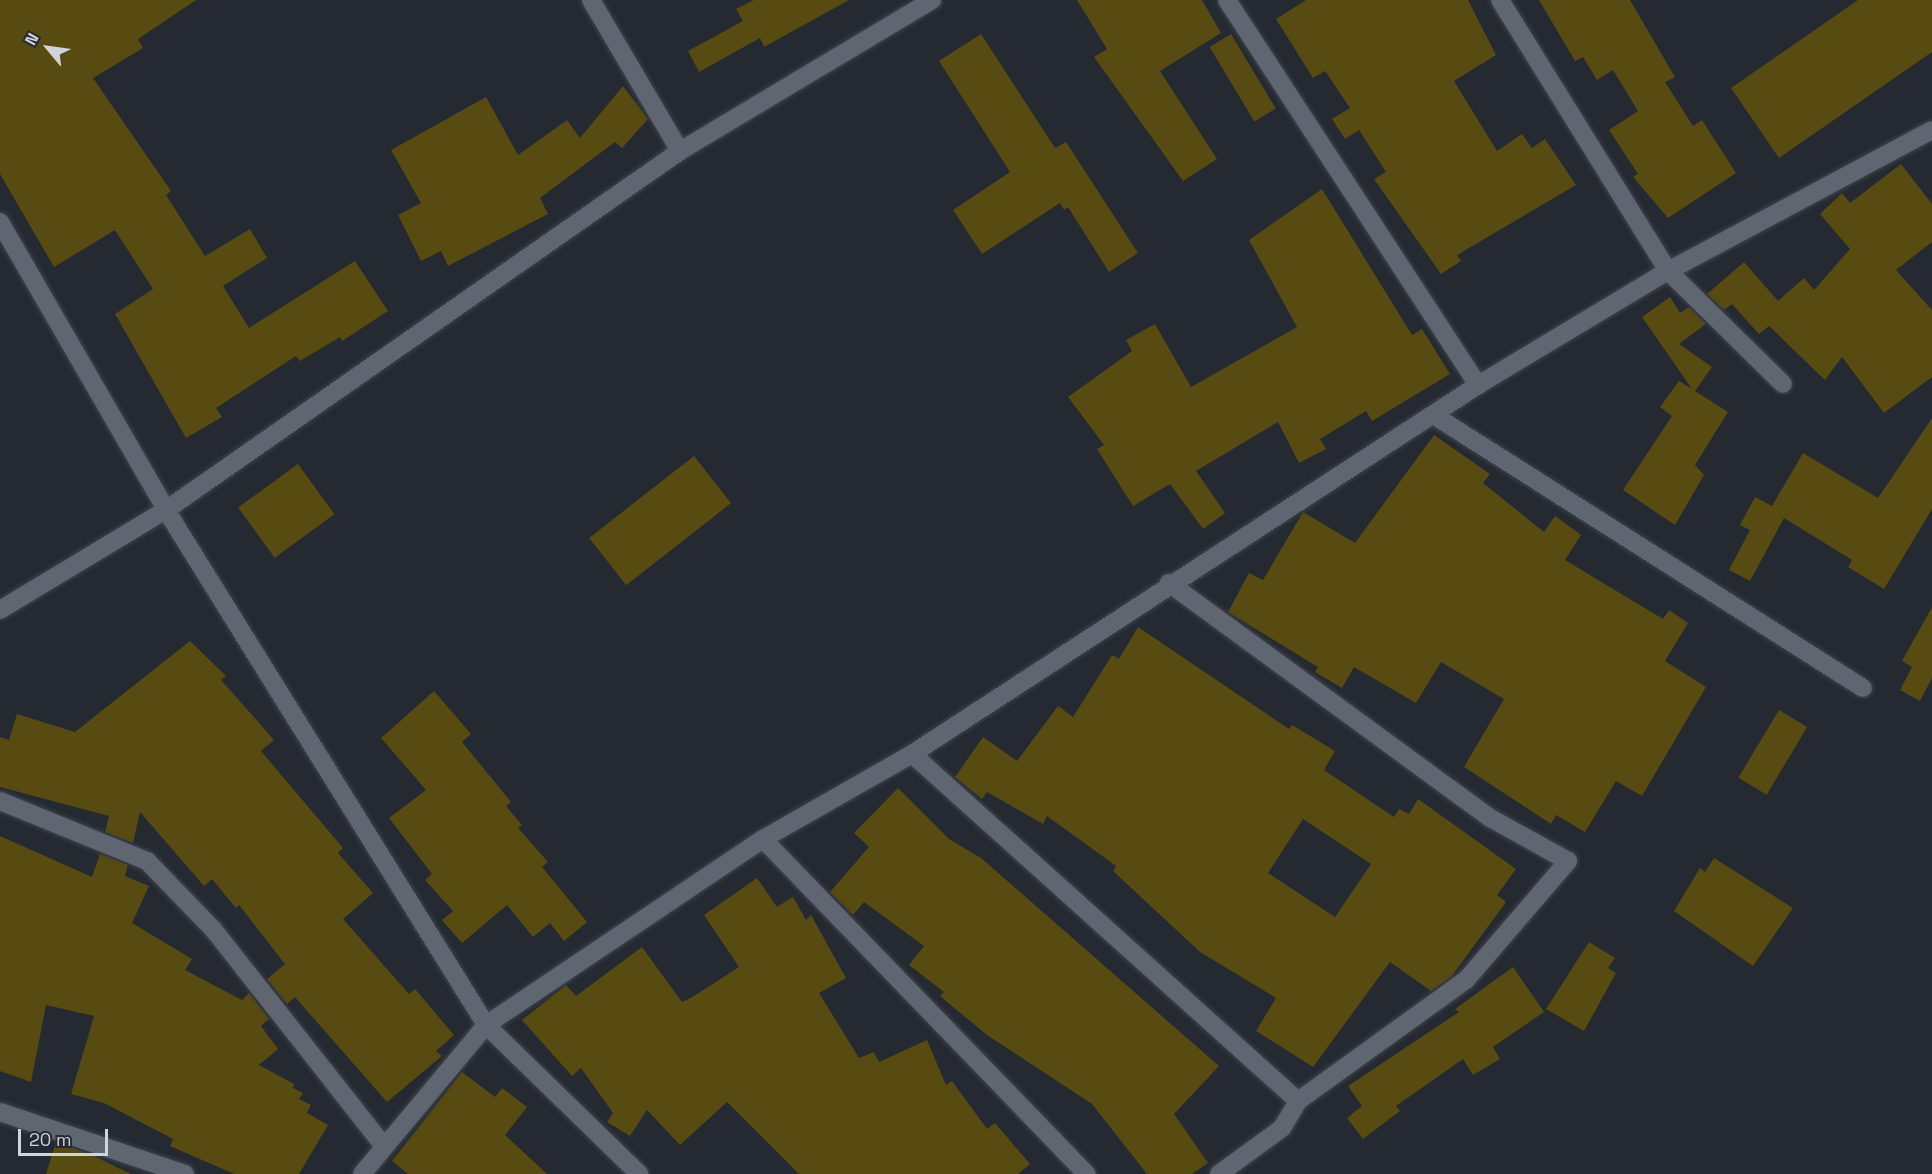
<!DOCTYPE html>
<style>
body{margin:0}
#map{position:relative;width:1932px;height:1174px;overflow:hidden;background:#242932;font-family:"Space Grotesk",sans-serif}
div>[style]{position:absolute}
.building>*{inset:0;background:#574b11;transform-origin:0 0}
.roads{filter:drop-shadow(0 0 2px #40444c) drop-shadow(0 0 2px #40444c)}
.minor>*{height:18px;margin:-9px;padding:0 9px;transform-origin:9px;border-radius:9px;background:#606671}
span{translate:-50% -50%;white-space:nowrap;text-align:center;line-height:1.15;-webkit-text-stroke:6px #242932;paint-order:stroke}
.north{position:absolute;left:18px;top:18px;width:60px;height:60px;-webkit-text-stroke:4px #242932;paint-order:stroke;rotate:299deg;font-size:16px;font-weight:700;line-height:24px;text-align:center;color:#d0d4da}
.north::after{content:'';display:block;margin:auto;width:21px;height:27px;background:#d0d4da;clip-path:polygon(50% 0,100% 100%,50% 72%,0 100%)}
.scale{position:absolute;left:18px;top:1129px;width:90px;height:27px;box-sizing:border-box;border:3px solid #d0d4da;border-top:0;padding-left:8px;font-size:18px;line-height:21px;white-space:nowrap;color:#d0d4da;-webkit-text-stroke:4px #242932;paint-order:stroke}
</style>
<div id="map">
<div class="building">
<i style="clip-path:polygon(0 0,196px 0,138px 39px,143px 48px,93px 78px,171px 191px,166px 195px,205px 256px,250px 229px,267px 258px,223px 286px,249px 328px,355px 261px,388px 311px,342px 341px,340px 337px,300px 361px,296px 356px,216px 408px,222px 417px,186px 438px,115px 314px,153px 289px,115px 230px,54px 267px,0 174px)"></i>
<i style="clip-path:polygon(754px 0,849px 0,764px 47px,760px 38px,699px 72px,688px 51px,743px 21px,736px 9px)"></i>
<i style="clip-path:polygon(1077px 0,1202px 0,1221px 33px,1160px 71px,1217px 159px,1183px 181px,1094px 57px,1107px 49px)"></i>
<i style="clip-path:polygon(1306px 0,1468px 0,1496px 55px,1454px 81px,1497px 151px,1522px 134px,1532px 148px,1545px 139px,1576px 185px,1457px 255px,1461px 261px,1441px 274px,1374px 179px,1386px 172px,1359px 130px,1345px 139px,1332px 119px,1350px 108px,1325px 71px,1313px 78px,1276px 19px)"></i>
<i style="clip-path:polygon(1539px 0,1630px 0,1675px 77px,1665px 82px,1693px 126px,1702px 120px,1736px 173px,1668px 218px,1633px 177px,1638px 174px,1609px 130px,1638px 111px,1613px 70px,1597px 80px,1583px 57px,1575px 61px)"></i>
<i style="clip-path:polygon(1858px 0,1932px 0,1932px 52px,1779px 158px,1731px 88px)"></i>
<i style="clip-path:polygon(981px 34px,1055px 148px,1066px 142px,1138px 253px,1109px 272px,1068px 207px,1064px 210px,1060px 203px,982px 254px,953px 210px,1010px 172px,939px 61px)"></i>
<i style="left:1231px;top:34px;width:87px;height:25px;rotate:59deg"></i>
<i style="clip-path:polygon(623px 86px,648px 119px,622px 148px,615px 142px,540px 198px,548px 214px,448px 266px,441px 251px,421px 261px,398px 215px,421px 203px,391px 150px,486px 97px,518px 155px,567px 120px,580px 138px)"></i>
<i style="clip-path:polygon(1901px 164px,1932px 204px,1932px 242px,1896px 270px,1932px 310px,1932px 377px,1884px 413px,1842px 357px,1825px 380px,1769px 326px,1759px 334px,1732px 304px,1724px 310px,1707px 294px,1744px 262px,1778px 301px,1804px 278px,1814px 290px,1850px 249px,1820px 214px,1842px 193px,1850px 203px)"></i>
<i style="clip-path:polygon(1322px 189px,1412px 335px,1422px 329px,1450px 374px,1372px 421px,1366px 411px,1320px 439px,1326px 449px,1299px 463px,1278px 422px,1196px 471px,1225px 513px,1203px 529px,1170px 484px,1133px 506px,1097px 449px,1104px 445px,1068px 397px,1132px 351px,1126px 340px,1155px 324px,1191px 387px,1297px 327px,1249px 240px)"></i>
<i style="clip-path:polygon(1670px 297px,1680px 313px,1689px 307px,1706px 324px,1679px 344px,1712px 367px,1695px 391px,1728px 412px,1695px 465px,1704px 475px,1675px 525px,1623px 490px,1672px 416px,1660px 407px,1679px 381px,1692px 389px,1642px 317px)"></i>
<i style="clip-path:polygon(1932px 418px,1932px 509px,1884px 589px,1848px 567px,1852px 560px,1784px 518px,1750px 581px,1729px 570px,1750px 530px,1740px 525px,1755px 497px,1772px 506px,1803px 453px,1878px 498px)"></i>
<i style="clip-path:polygon(1434px 435px,1490px 474px,1483px 483px,1544px 532px,1555px 516px,1581px 535px,1565px 560px,1663px 619px,1669px 610px,1688px 623px,1665px 661px,1706px 687px,1642px 796px,1616px 781px,1585px 832px,1556px 815px,1551px 824px,1464px 767px,1504px 699px,1441px 662px,1416px 703px,1354px 667px,1342px 688px,1315px 672px,1318px 667px,1228px 612px,1249px 573px,1263px 580px,1303px 512px,1355px 543px)"></i>
<i style="left:694px;top:456px;width:60px;height:133px;rotate:52deg"></i>
<i style="left:298px;top:464px;width:62px;height:74px;rotate:54deg"></i>
<i style="clip-path:polygon(1932px 607px,1932px 678px,1920px 701px,1900px 690px,1912px 667px,1902px 661px)"></i>
<i style="clip-path:polygon(evenodd,1138px 627px,1289px 729px,1292px 725px,1335px 751px,1324px 770px,1394px 817px,1399px 809px,1409px 814px,1418px 799px,1516px 869px,1497px 895px,1506px 902px,1451px 977px,1431px 991px,1390px 962px,1313px 1067px,1256px 1031px,1276px 998px,1200px 952px,1113px 871px,1116px 866px,1047px 816px,1043px 824px,987px 792px,982px 799px,955px 777px,983px 737px,1017px 761px,1058px 706px,1073px 717px,1112px 655px,1119px 659px,1138px 627px,1303px 819px,1371px 864px,1335px 917px,1268px 873px,1303px 819px)"></i>
<i style="clip-path:polygon(190px 641px,226px 676px,221px 680px,274px 740px,261px 751px,343px 848px,338px 853px,373px 893px,343px 919px,409px 994px,415px 989px,454px 1035px,436px 1051px,442px 1056px,387px 1102px,295px 997px,287px 1004px,267px 979px,285px 964px,239px 905px,236px 908px,212px 879px,204px 886px,140px 812px,133px 843px,105px 832px,109px 816px,0 787px,0 737px,9px 740px,17px 714px,75px 732px)"></i>
<i style="clip-path:polygon(434px 691px,471px 734px,462px 742px,511px 802px,506px 806px,522px 825px,518px 828px,548px 862px,542px 867px,587px 922px,564px 941px,550px 923px,533px 937px,507px 905px,462px 943px,442px 920px,453px 911px,425px 880px,432px 874px,389px 818px,426px 790px,381px 738px)"></i>
<i style="left:1779px;top:710px;width:33px;height:79px;rotate:31deg"></i>
<i style="clip-path:polygon(898px 788px,949px 839px,981px 858px,1219px 1066px,1174px 1114px,1208px 1163px,1192px 1174px,1147px 1174px,1092px 1104px,987px 1035px,940px 996px,944px 992px,909px 965px,924px 946px,864px 902px,853px 915px,830px 892px,869px 847px,854px 833px)"></i>
<i style="clip-path:polygon(0 836px,92px 877px,100px 854px,128px 865px,125px 876px,149px 886px,132px 923px,192px 959px,185px 970px,242px 1000px,249px 993px,269px 1019px,261px 1026px,278px 1049px,259px 1065px,294px 1084px,293px 1088px,303px 1093px,299px 1099px,311px 1105px,307px 1113px,328px 1125px,299px 1174px,234px 1174px,170px 1146px,173px 1139px,104px 1103px,71px 1094px,94px 1016px,46px 1005px,31px 1082px,0 1071px)"></i>
<i style="clip-path:polygon(1714px 858px,1793px 908px,1753px 966px,1674px 911px,1700px 868px,1705px 872px)"></i>
<i style="clip-path:polygon(757px 878px,777px 907px,793px 897px,806px 920px,811px 915px,846px 978px,819px 993px,859px 1058px,874px 1052px,879px 1062px,927px 1040px,946px 1085px,952px 1081px,987px 1129px,995px 1123px,1030px 1164px,1018px 1174px,799px 1174px,727px 1102px,680px 1145px,647px 1110px,630px 1136px,607px 1122px,613px 1113px,581px 1068px,572px 1076px,522px 1020px,566px 985px,576px 996px,642px 947px,682px 1002px,694px 996px,739px 967px,704px 915px)"></i>
<i style="clip-path:polygon(1589px 942px,1615px 958px,1608px 968px,1616px 973px,1584px 1031px,1546px 1009px)"></i>
<i style="clip-path:polygon(1513px 967px,1544px 1012px,1493px 1047px,1500px 1059px,1473px 1075px,1463px 1059px,1396px 1106px,1400px 1111px,1363px 1139px,1347px 1118px,1362px 1106px,1348px 1086px,1459px 1012px,1455px 1009px)"></i>
<i style="clip-path:polygon(462px 1072px,495px 1097px,502px 1088px,527px 1107px,505px 1135px,547px 1174px,408px 1174px,392px 1161px)"></i>
<i style="clip-path:polygon(56px 1142px,90px 1154px,131px 1174px,46px 1174px)"></i>
</div>
<div class="roads">
<div class="minor">
<i style="left:591px;top:0;width:175px;rotate:59.5deg"></i>
<i style="left:1227px;top:0;width:460px;rotate:56.9deg"></i>
<i style="left:1500px;top:0;width:319px;rotate:58.2deg"></i>
<i style="left:1668px;top:271px;width:161px;rotate:44.5deg"></i>
<i style="left:0;top:222px;width:332px;rotate:60deg"></i>
<i style="left:166px;top:510px;width:606px;rotate:58.14deg"></i>
<i style="left:486px;top:1025px;width:214px;rotate:44.2deg"></i>
<i style="left:1435px;top:416px;width:507px;rotate:32.44deg"></i>
<i style="left:0;top:610px;width:194px;rotate:-31.1deg"></i>
<i style="left:166px;top:510px;width:627px;rotate:-34.93deg"></i>
<i style="left:680px;top:151px;width:294px;rotate:-30.9deg"></i>
<i style="left:912px;top:754px;width:519px;rotate:41.95deg"></i>
<i style="left:1298px;top:1101px;width:207px;rotate:-35.8deg"></i>
<i style="left:1466px;top:980px;width:157px;rotate:-49.4deg"></i>
<i style="left:1568px;top:861px;width:89px;rotate:-151.1deg"></i>
<i style="left:1490px;top:818px;width:398px;rotate:-143.8deg"></i>
<i style="left:0;top:801px;width:159px;rotate:22.2deg"></i>
<i style="left:147px;top:861px;width:95px;rotate:45.9deg"></i>
<i style="left:213px;top:929px;width:275px;rotate:51.8deg"></i>
<i style="left:763px;top:839px;width:466px;rotate:46deg"></i>
<i style="left:0;top:1112px;width:195px;rotate:18.5deg"></i>
<i style="left:362px;top:1174px;width:194px;rotate:-50.2deg"></i>
<i style="left:486px;top:1025px;width:334px;rotate:-33.9deg"></i>
<i style="left:763px;top:839px;width:172px;rotate:-29.7deg"></i>
<i style="left:912px;top:754px;width:676px;rotate:-33.1deg"></i>
<i style="left:1478px;top:385px;width:222px;rotate:-31deg"></i>
<i style="left:1668px;top:271px;width:299px;rotate:-28.1deg"></i>
<i style="left:1219px;top:1174px;width:78px;rotate:-36.1deg"></i>
<i style="left:1282px;top:1128px;width:31px;rotate:-59deg"></i>
</div>
</div>
<div class="north">N</div>
<div class="scale">20 m</div>
</div>
